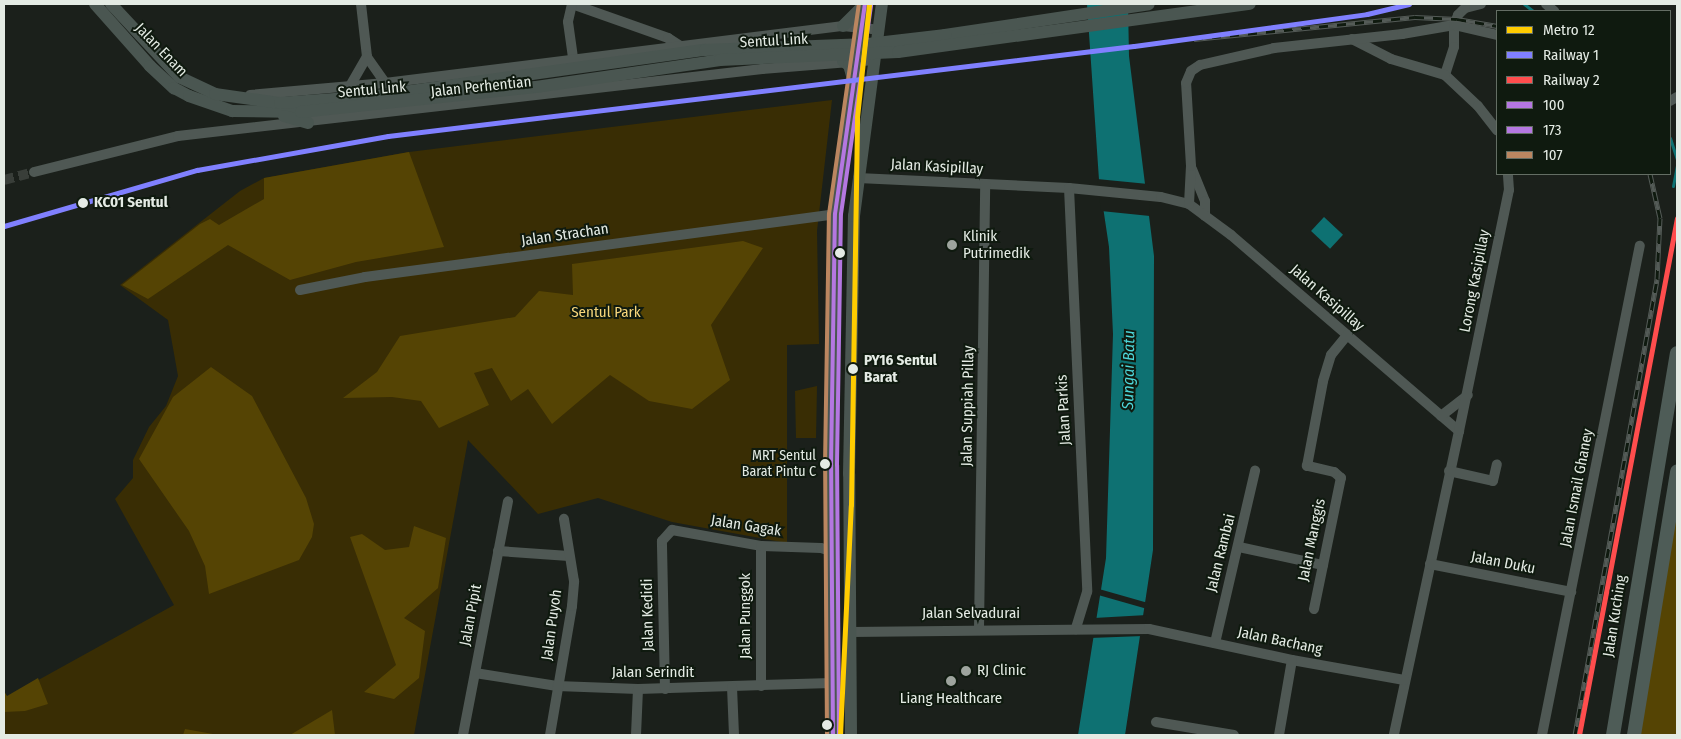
<!DOCTYPE html>
<style>
body{margin:0}
#map{position:relative;width:1681px;height:739px;overflow:hidden;background:#1b201b;font-family:"Fira Sans Condensed",sans-serif}
div>[style]{position:absolute}
.green>*{inset:0;background:#392d04}
.forest>*{inset:0;background:#554404}
.water>*{inset:0;background:#0e7172;transform-origin:0 0}
.pier>*{inset:0;background:#1b201b;transform-origin:0 0}
.stream>*{height:3px;margin:-1.5px;padding:0 1.5px;transform-origin:1.5px;border-radius:1.5px;background:#0e7172}
.minor-tunnel>*{height:10px;margin-top:-5px;transform-origin:0;background:repeating-linear-gradient(90deg,#393e39 0 10px,transparent 0 15px)}
.minor>*{height:10px;margin:-5px;padding:0 5px;transform-origin:5px;border-radius:5px;background:#4f5854}
.major>*{height:12px;margin:-6px;padding:0 6px;transform-origin:6px;border-radius:6px;background:#4a5651}
.highway>*{height:14px;margin:-7px;padding:0 7px;transform-origin:7px;border-radius:7px;background:#4e5c57}
.rail>*{height:5px;margin-top:-2.5px;transform-origin:0;background:repeating-linear-gradient(90deg,#0f1a0f 0 9px,#545b57 0 18px);box-sizing:border-box;border-block:1px solid #545b57}
.major-bridge>*{height:12px;margin:-6px;padding:0 6px;transform-origin:6px;border-radius:6px;background:#4a5651}
.bus-1>*{height:4px;margin:-2px;padding:0 2px;transform-origin:2px;border-radius:2px;background:#b477e1}
.bus-2>*{height:4px;margin:-2px;padding:0 2px;transform-origin:2px;border-radius:2px;background:#b477e1}
.bus-3>*{height:4px;margin:-2px;padding:0 2px;transform-origin:2px;border-radius:2px;background:#bb8660}
.rail-1>*{height:5px;margin:-2.5px;padding:0 2.5px;transform-origin:2.5px;border-radius:2.5px;background:#8080ff}
.rail-2>*{height:5px;margin:-2.5px;padding:0 2.5px;transform-origin:2.5px;border-radius:2.5px;background:#ff4d4d}
.metro-1>*{height:5px;margin:-2.5px;padding:0 2.5px;transform-origin:2.5px;border-radius:2.5px;background:#fc0}
.dots>*{width:14px;height:14px;translate:-50% -50%;box-sizing:border-box;border:2px solid #0f1a0f;border-radius:50%}
span{translate:-50% -50%;white-space:nowrap;text-align:center;line-height:1.15;-webkit-text-stroke:4px #0f1a0f;paint-order:stroke}
.bus-label{font-size:14px;color:#e4ebe4}
.right{translate:-100% -50%;text-align:right}
.street-label{font-size:15px;color:#e4ebe4}
.stop-label{font-size:15px;color:#e4ebe4;font-weight:700}
.left{translate:0 -50%;text-align:left}
.poi-label{font-size:15px;color:#e4ebe4}
.park-label{font-size:15px;color:#f6d67b}
.water-label{font-size:16px;color:#4dd6d9;font-style:italic}
.frame{position:absolute;inset:0;border:5px solid #e4ebe4;pointer-events:none}
.legend{position:absolute;left:1496px;top:10px;width:175px;height:165px;box-sizing:border-box;background:#0f1a0f;border:1px solid #646e64;margin:0;padding:6px 9px;list-style:none;font-size:15px;color:#e4ebe4}
.legend li{display:flex;align-items:center;gap:10px;height:25px}
.legend b{width:25px;border:1px solid #646e64}
</style>
<div id="map">
<div class="green">
<i style="clip-path:polygon(832px 100px,817px 231px,819px 344px,787px 345px,787px 543px,672px 522px,598px 498px,538px 514px,468px 440px,414px 735px,4px 735px,4px 699px,174px 605px,115px 499px,133px 478px,133px 460px,149px 427px,166px 406px,178px 376px,168px 320px,120px 285px,240px 191px,264px 178px,409px 152px)"></i>
<i style="clip-path:polygon(817px 386px,816px 438px,796px 438px,795px 391px)"></i>
</div>
<div class="forest">
<i style="clip-path:polygon(409px 152px,444px 247px,356px 262px,290px 280px,228px 245px,148px 299px,122px 285px,200px 224px,210px 219px,219px 225px,264px 199px,264px 178px)"></i>
<i style="clip-path:polygon(743px 241px,763px 248px,711px 325px,730px 380px,692px 409px,649px 401px,610px 375px,552px 424px,528px 389px,511px 401px,492px 368px,474px 373px,489px 405px,439px 428px,421px 401px,392px 397px,343px 398px,377px 372px,400px 336px,515px 317px,539px 291px,573px 295px,572px 264px)"></i>
<i style="clip-path:polygon(211px 367px,252px 396px,306px 498px,314px 524px,312px 537px,299px 560px,209px 594px,205px 566px,189px 531px,139px 459px,173px 397px)"></i>
<i style="clip-path:polygon(1677px 507px,1677px 735px,1640px 735px)"></i>
<i style="clip-path:polygon(414px 526px,446px 538px,438px 588px,404px 618px,425px 631px,419px 678px,394px 699px,364px 692px,396px 665px,350px 537px,362px 534px,385px 550px,409px 547px)"></i>
<i style="clip-path:polygon(38px 678px,48px 704px,25px 711px,4px 712px,4px 691px,7px 696px)"></i>
<i style="clip-path:polygon(332px 710px,335px 735px,290px 735px)"></i>
<i style="clip-path:polygon(185px 729px,213px 734px,214px 735px,183px 735px)"></i>
</div>
<div class="water">
<i style="clip-path:polygon(1087px 4px,1128px 4px,1129px 56px,1154px 256px,1153px 550px,1125px 735px,1078px 735px,1106px 558px,1113px 334px,1109px 247px,1099px 180px)"></i>
<i style="left:1324px;top:217px;width:26px;height:19px;rotate:43deg"></i>
</div>
<div class="pier">
<i style="clip-path:polygon(1097px 179px,1148px 184px,1150px 216px,1101px 211px)"></i>
<i style="left:1099px;top:589px;width:52px;height:6px;rotate:16deg"></i>
<i style="clip-path:polygon(1147px 615px,1143px 636px,1090px 638px,1094px 618px)"></i>
</div>
<div class="stream">
<i style="left:1524px;top:4px;width:11px;rotate:38deg"></i>
<i style="left:1670px;top:138px;width:23px;rotate:72deg"></i>
<i style="left:1673px;top:186px;width:21px;rotate:-79deg"></i>
</div>
<div class="minor-tunnel">
<i style="left:4px;top:180px;width:31px;rotate:-15deg"></i>
</div>
<div class="minor">
<i style="left:361px;top:4px;width:53px;rotate:83.5deg"></i>
<i style="left:367px;top:57px;width:32px;rotate:55deg"></i>
<i style="left:572px;top:4px;width:102px;rotate:19.5deg"></i>
<i style="left:668px;top:38px;width:17px;rotate:33deg"></i>
<i style="left:572px;top:4px;width:18px;rotate:103deg"></i>
<i style="left:568px;top:22px;width:35px;rotate:82deg"></i>
<i style="left:1481px;top:4px;width:16px;rotate:166deg"></i>
<i style="left:1465px;top:8px;width:10px;rotate:135deg"></i>
<i style="left:1458px;top:15px;width:11px;rotate:112deg"></i>
<i style="left:1454px;top:25px;width:22px;rotate:90deg"></i>
<i style="left:1454px;top:47px;width:29px;rotate:108deg"></i>
<i style="left:1445px;top:75px;width:45px;rotate:43.2deg"></i>
<i style="left:1478px;top:106px;width:31px;rotate:52deg"></i>
<i style="left:1546px;top:4px;width:11px;rotate:41deg"></i>
<i style="left:1352px;top:39px;width:44px;rotate:27.1deg"></i>
<i style="left:1391px;top:59px;width:56px;rotate:16.5deg"></i>
<i style="left:350px;top:86px;width:34px;rotate:-60deg"></i>
<i style="left:250px;top:95px;width:136px;rotate:-5.1deg"></i>
<i style="left:385px;top:83px;width:462px;rotate:-7.1deg"></i>
<i style="left:843px;top:26px;width:36px;rotate:6deg"></i>
<i style="left:1670px;top:101px;width:8px;rotate:-30deg"></i>
<i style="left:1192px;top:169px;width:35px;rotate:68deg"></i>
<i style="left:1205px;top:201px;width:15px;rotate:90deg"></i>
<i style="left:34px;top:172px;width:148px;rotate:-14deg"></i>
<i style="left:178px;top:136px;width:588px;rotate:-6.54deg"></i>
<i style="left:762px;top:69px;width:113px;rotate:-4.6deg"></i>
<i style="left:858px;top:178px;width:211px;rotate:2.7deg"></i>
<i style="left:1069px;top:188px;width:92px;rotate:5.6deg"></i>
<i style="left:1161px;top:197px;width:29px;rotate:14deg"></i>
<i style="left:1189px;top:204px;width:52px;rotate:36.4deg"></i>
<i style="left:1231px;top:235px;width:301px;rotate:40.7deg"></i>
<i style="left:1459px;top:431px;width:311px;rotate:102.1deg"></i>
<i style="left:1069px;top:188px;width:404px;rotate:87.4deg"></i>
<i style="left:1087px;top:592px;width:39px;rotate:107deg"></i>
<i style="left:1189px;top:204px;width:38px;rotate:-87deg"></i>
<i style="left:1191px;top:166px;width:83px;rotate:-93.4deg"></i>
<i style="left:1186px;top:83px;width:13px;rotate:-67deg"></i>
<i style="left:1191px;top:71px;width:11px;rotate:-34deg"></i>
<i style="left:1200px;top:65px;width:76px;rotate:-12.9deg"></i>
<i style="left:1274px;top:48px;width:129px;rotate:-6.2deg"></i>
<i style="left:1402px;top:34px;width:53px;rotate:-9.8deg"></i>
<i style="left:1454px;top:25px;width:44px;rotate:13.1deg"></i>
<i style="left:300px;top:290px;width:66px;rotate:-11.3deg"></i>
<i style="left:365px;top:277px;width:474px;rotate:-7.6deg"></i>
<i style="left:1441px;top:416px;width:34px;rotate:-38deg"></i>
<i style="left:1459px;top:431px;width:246px;rotate:-78.3deg"></i>
<i style="left:1509px;top:190px;width:16px;rotate:-94deg"></i>
<i style="left:1449px;top:471px;width:45px;rotate:12.8deg"></i>
<i style="left:1493px;top:481px;width:17px;rotate:-77deg"></i>
<i style="left:761px;top:546px;width:140px;rotate:90deg"></i>
<i style="left:1239px;top:547px;width:86px;rotate:12.1deg"></i>
<i style="left:498px;top:551px;width:71px;rotate:4deg"></i>
<i style="left:1430px;top:564px;width:144px;rotate:11.2deg"></i>
<i style="left:1314px;top:609px;width:134px;rotate:-78.4deg"></i>
<i style="left:1341px;top:478px;width:9px;rotate:-139deg"></i>
<i style="left:1334px;top:472px;width:28px;rotate:-167deg"></i>
<i style="left:1307px;top:466px;width:86px;rotate:-79.3deg"></i>
<i style="left:1323px;top:381px;width:27px;rotate:-73deg"></i>
<i style="left:1331px;top:355px;width:26px;rotate:-51deg"></i>
<i style="left:979px;top:629px;width:445px;rotate:-89.2deg"></i>
<i style="left:851px;top:632px;width:298px;rotate:-0.6deg"></i>
<i style="left:1149px;top:629px;width:146px;rotate:12.2deg"></i>
<i style="left:1292px;top:660px;width:114px;rotate:10.1deg"></i>
<i style="left:1215px;top:643px;width:177px;rotate:-76.9deg"></i>
<i style="left:475px;top:673px;width:83px;rotate:9deg"></i>
<i style="left:557px;top:686px;width:81px;rotate:2.1deg"></i>
<i style="left:638px;top:689px;width:194px;rotate:-1.8deg"></i>
<i style="left:732px;top:687px;width:48px;rotate:87.6deg"></i>
<i style="left:665px;top:689px;width:148px;rotate:-91.2deg"></i>
<i style="left:662px;top:541px;width:15px;rotate:-48deg"></i>
<i style="left:672px;top:530px;width:90px;rotate:10.2deg"></i>
<i style="left:761px;top:546px;width:60px;rotate:1.9deg"></i>
<i style="left:821px;top:548px;width:10px;rotate:17deg"></i>
<i style="left:1156px;top:722px;width:79px;rotate:9.5deg"></i>
<i style="left:463px;top:735px;width:238px;rotate:-79.1deg"></i>
<i style="left:550px;top:735px;width:131px;rotate:-80.3deg"></i>
<i style="left:572px;top:606px;width:25px;rotate:-85deg"></i>
<i style="left:574px;top:581px;width:63px;rotate:-99.2deg"></i>
<i style="left:636px;top:735px;width:46px;rotate:-87.5deg"></i>
<i style="left:1279px;top:735px;width:76px;rotate:-80.2deg"></i>
<i style="left:1542px;top:735px;width:499px;rotate:-78.7deg"></i>
</div>
<div class="major">
<i style="left:95px;top:4px;width:83px;rotate:48.4deg"></i>
<i style="left:150px;top:66px;width:33px;rotate:43deg"></i>
<i style="left:174px;top:88px;width:17px;rotate:28deg"></i>
<i style="left:189px;top:96px;width:46px;rotate:19.2deg"></i>
<i style="left:232px;top:111px;width:69px;rotate:0.8deg"></i>
<i style="left:111px;top:4px;width:100px;rotate:47deg"></i>
<i style="left:179px;top:77px;width:40px;rotate:25deg"></i>
<i style="left:215px;top:94px;width:66px;rotate:7.9deg"></i>
<i style="left:843px;top:26px;width:31px;rotate:-45deg"></i>
<i style="left:945px;top:35px;width:206px;rotate:-8.6deg"></i>
<i style="left:843px;top:61px;width:7px;rotate:34deg"></i>
<i style="left:849px;top:65px;width:15px;rotate:74deg"></i>
<i style="left:284px;top:116px;width:25px;rotate:16deg"></i>
<i style="left:833px;top:735px;width:270px;rotate:-90.4deg"></i>
<i style="left:831px;top:465px;width:251px;rotate:-89.1deg"></i>
<i style="left:835px;top:214px;width:212px;rotate:-81.9deg"></i>
<i style="left:851px;top:735px;width:261px;rotate:-90.4deg"></i>
<i style="left:849px;top:474px;width:258px;rotate:-88.9deg"></i>
<i style="left:854px;top:216px;width:214px;rotate:-82.5deg"></i>
</div>
<div class="highway">
<i style="left:1613px;top:735px;width:387px;rotate:-80.5deg"></i>
<i style="left:1634px;top:735px;width:267px;rotate:-80.7deg"></i>
</div>
<div class="rail">
<i style="left:1194px;top:39px;width:222px;rotate:-5.7deg"></i>
<i style="left:1415px;top:17px;width:42px;rotate:2.7deg"></i>
<i style="left:1457px;top:19px;width:41px;rotate:9.9deg"></i>
<i style="left:1575px;top:735px;width:463px;rotate:-79.8deg"></i>
<i style="left:1657px;top:279px;width:61px;rotate:-87.2deg"></i>
<i style="left:1660px;top:218px;width:45px;rotate:-102.8deg"></i>
</div>
<div class="major-bridge">
<i style="left:280px;top:103px;width:96px;rotate:-4.2deg"></i>
<i style="left:376px;top:96px;width:332px;rotate:-8deg"></i>
<i style="left:705px;top:50px;width:163px;rotate:-2.1deg"></i>
<i style="left:868px;top:44px;width:78px;rotate:-6.7deg"></i>
<i style="left:301px;top:112px;width:236px;rotate:-6.1deg"></i>
<i style="left:536px;top:87px;width:186px;rotate:-8.3deg"></i>
<i style="left:720px;top:60px;width:178px;rotate:-2.6deg"></i>
<i style="left:898px;top:52px;width:355px;rotate:-7.8deg"></i>
</div>
<div class="bus-1">
<i style="left:833px;top:735px;width:270px;rotate:-90.4deg"></i>
<i style="left:831px;top:465px;width:251px;rotate:-89.1deg"></i>
<i style="left:835px;top:214px;width:212px;rotate:-81.9deg"></i>
</div>
<div class="bus-2">
<i style="left:839px;top:735px;width:270px;rotate:-90.4deg"></i>
<i style="left:837px;top:465px;width:251px;rotate:-89.1deg"></i>
<i style="left:841px;top:214px;width:211px;rotate:-81.8deg"></i>
</div>
<div class="bus-3">
<i style="left:827px;top:735px;width:270px;rotate:-90.4deg"></i>
<i style="left:825px;top:465px;width:251px;rotate:-89.1deg"></i>
<i style="left:829px;top:214px;width:212px;rotate:-81.9deg"></i>
</div>
<div class="rail-1">
<i style="left:4px;top:226px;width:201px;rotate:-16.2deg"></i>
<i style="left:197px;top:170px;width:194px;rotate:-10.1deg"></i>
<i style="left:388px;top:136px;width:751px;rotate:-6.88deg"></i>
<i style="left:1134px;top:46px;width:235px;rotate:-7.8deg"></i>
<i style="left:1367px;top:14px;width:43px;rotate:-13.4deg"></i>
</div>
<div class="rail-2">
<i style="left:1579px;top:735px;width:526px;rotate:-79.27deg"></i>
</div>
<div class="metro-1">
<i style="left:840px;top:735px;width:230px;rotate:-87.3deg"></i>
<i style="left:851px;top:505px;width:388px;rotate:-89.1deg"></i>
<i style="left:857px;top:117px;width:114px;rotate:-83.9deg"></i>
</div>
<div class="dots">
<i style="left:83px;top:203px;background:#e4ebe4"></i>
<i style="left:952px;top:245px;background:#9ea49e"></i>
<i style="left:840px;top:253px;background:#e4ebe4"></i>
<i style="left:853px;top:369px;background:#e4ebe4"></i>
<i style="left:825px;top:464px;background:#e4ebe4"></i>
<i style="left:966px;top:671px;background:#9ea49e"></i>
<i style="left:951px;top:681px;background:#9ea49e"></i>
<i style="left:827px;top:725px;background:#e4ebe4"></i>
</div>
<div class="bus-label">
<span class="right" style="left:816px;top:464px">MRT Sentul<br>Barat Pintu C</span>
</div>
<div class="street-label">
<span style="left:774px;top:41px;rotate:-3deg">Sentul Link</span>
<span style="left:161px;top:50px;rotate:46deg">Jalan Enam</span>
<span style="left:481px;top:87px;rotate:-6deg">Jalan Perhentian</span>
<span style="left:372px;top:90px;rotate:-5deg">Sentul Link</span>
<span style="left:937px;top:167px;rotate:3deg">Jalan Kasipillay</span>
<span style="left:565px;top:235px;rotate:-8deg">Jalan Strachan</span>
<span style="left:1475px;top:281px;rotate:-79deg">Lorong Kasipillay</span>
<span style="left:1327px;top:298px;rotate:41deg">Jalan Kasipillay</span>
<span style="left:968px;top:406px;rotate:-89deg">Jalan Suppiah Pillay</span>
<span style="left:1064px;top:410px;rotate:-93deg">Jalan Parkis</span>
<span style="left:1577px;top:488px;rotate:-79deg">Jalan Ismail Ghaney</span>
<span style="left:746px;top:526px;rotate:9deg">Jalan Gagak</span>
<span style="left:1312px;top:540px;rotate:-78deg">Jalan Manggis</span>
<span style="left:1221px;top:553px;rotate:-76deg">Jalan Rambai</span>
<span style="left:1503px;top:563px;rotate:11deg">Jalan Duku</span>
<span style="left:971px;top:614px">Jalan Selvadurai</span>
<span style="left:471px;top:615px;rotate:-79deg">Jalan Pipit</span>
<span style="left:648px;top:615px;rotate:-91deg">Jalan Kedidi</span>
<span style="left:746px;top:616px;rotate:-90deg">Jalan Punggok</span>
<span style="left:1615px;top:616px;rotate:-81deg">Jalan Kuching</span>
<span style="left:552px;top:625px;rotate:-82deg">Jalan Puyoh</span>
<span style="left:1280px;top:641px;rotate:12deg">Jalan Bachang</span>
<span style="left:653px;top:673px">Jalan Serindit</span>
</div>
<div class="stop-label">
<span class="left" style="left:94px;top:203px">KC01 Sentul</span>
<span class="left" style="left:864px;top:369px">PY16 Sentul<br>Barat</span>
</div>
<div class="poi-label">
<span class="left" style="left:963px;top:245px">Klinik<br>Putrimedik</span>
<span class="left" style="left:977px;top:671px">RJ Clinic</span>
<span style="left:951px;top:699px">Liang Healthcare</span>
</div>
<div class="park-label">
<span style="left:606px;top:313px">Sentul Park</span>
</div>
<div class="water-label">
<span style="left:1129px;top:370px;rotate:-89deg">Sungai Batu</span>
</div>
<div class="frame"></div>
<ul class="legend">
<li><b style="height:6px;background:#fc0"></b>Metro 12</li>
<li><b style="height:6px;background:#8080ff"></b>Railway 1</li>
<li><b style="height:6px;background:#ff4d4d"></b>Railway 2</li>
<li><b style="height:6px;background:#b477e1"></b>100</li>
<li><b style="height:6px;background:#b477e1"></b>173</li>
<li><b style="height:6px;background:#bb8660"></b>107</li>
</ul>
</div>
